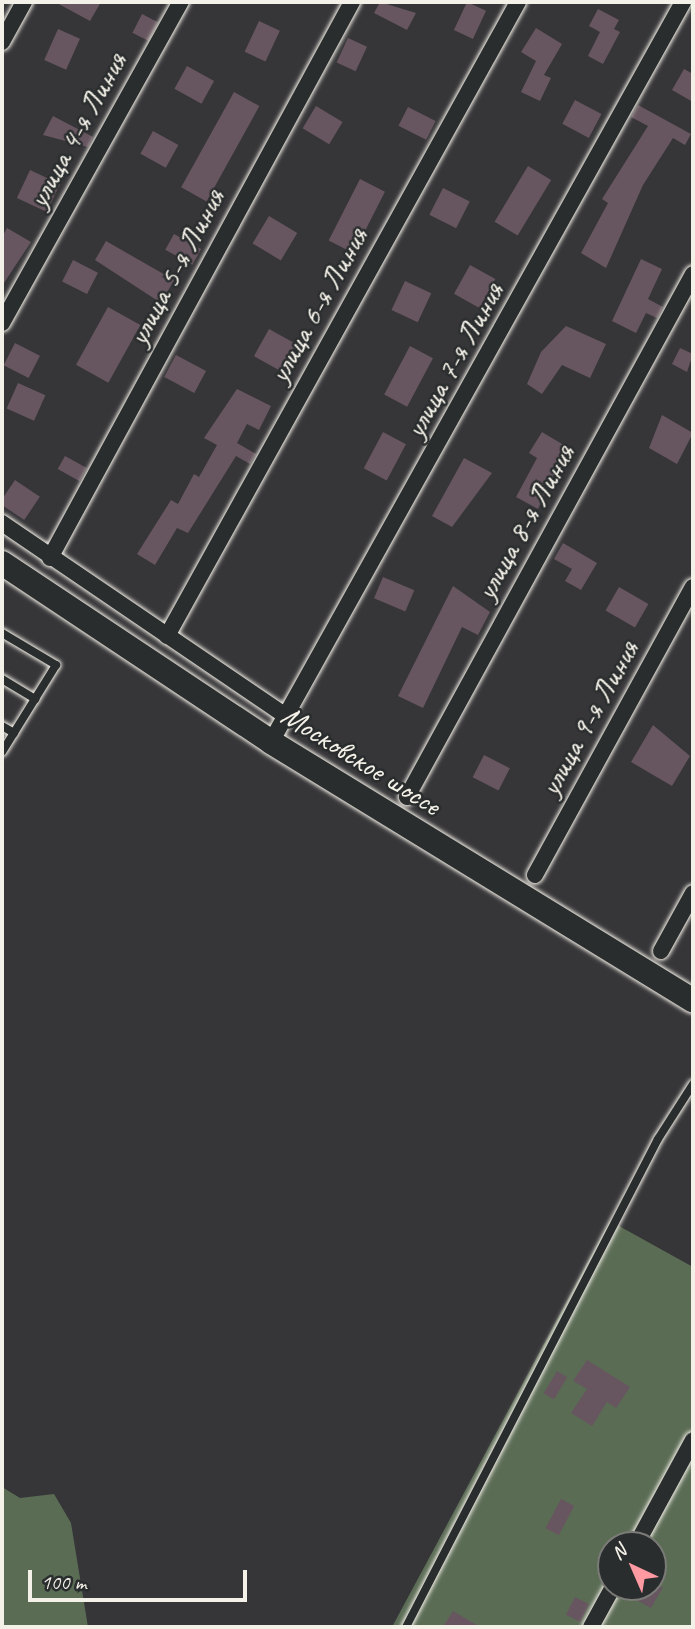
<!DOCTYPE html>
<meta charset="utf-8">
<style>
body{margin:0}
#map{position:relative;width:695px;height:1629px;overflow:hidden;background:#363538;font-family:Caveat,sans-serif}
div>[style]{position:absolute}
.green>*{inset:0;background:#5b6c55}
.building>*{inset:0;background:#67565f;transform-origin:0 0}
.roads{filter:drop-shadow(0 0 2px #f4f1e8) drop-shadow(0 0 2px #f4f1e8)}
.service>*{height:8px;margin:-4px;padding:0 4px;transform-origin:4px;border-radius:4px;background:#2a2d2e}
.minor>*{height:16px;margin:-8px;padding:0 8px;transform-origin:8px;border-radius:8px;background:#2a2d2e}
.trunk>*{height:24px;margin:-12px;padding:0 12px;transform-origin:12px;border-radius:12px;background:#2a2d2e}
span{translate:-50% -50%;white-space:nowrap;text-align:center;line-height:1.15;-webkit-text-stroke:5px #2a2d2e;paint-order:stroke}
.street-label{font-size:30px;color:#f4f1e8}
.frame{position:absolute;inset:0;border:4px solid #f4f1e8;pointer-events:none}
.north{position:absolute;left:597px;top:1531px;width:70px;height:70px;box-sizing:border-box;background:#2a2d2e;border:2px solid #7b7b78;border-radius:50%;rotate:316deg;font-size:19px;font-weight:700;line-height:28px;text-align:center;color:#f4f1e8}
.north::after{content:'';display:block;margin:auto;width:24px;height:32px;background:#ff9aa2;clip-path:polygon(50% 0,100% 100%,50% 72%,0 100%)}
.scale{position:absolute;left:28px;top:1570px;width:219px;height:32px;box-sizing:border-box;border:4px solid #f4f1e8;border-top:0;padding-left:9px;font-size:21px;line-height:24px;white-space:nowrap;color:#f4f1e8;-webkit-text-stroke:5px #2a2d2e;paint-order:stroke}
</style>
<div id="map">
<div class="green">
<i style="clip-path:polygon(evenodd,610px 1221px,693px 1267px,693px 1627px,392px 1627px,610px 1221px,611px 1545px,653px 1545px,653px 1587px,611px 1587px,611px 1545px)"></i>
<i style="clip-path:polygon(2px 1487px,20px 1498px,54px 1494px,71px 1523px,88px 1627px,2px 1627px)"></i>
</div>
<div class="building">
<i style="clip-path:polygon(55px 2px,101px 2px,90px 21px)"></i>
<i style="clip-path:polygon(380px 2px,416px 13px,407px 30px,374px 13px)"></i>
<i style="left:467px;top:2px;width:21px;height:31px;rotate:25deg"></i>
<i style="clip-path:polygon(598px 9px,619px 20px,614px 29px,620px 32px,603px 64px,588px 56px,600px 32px,589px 26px)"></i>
<i style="left:142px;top:14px;width:18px;height:21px;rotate:27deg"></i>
<i style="left:259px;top:21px;width:23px;height:34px;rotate:25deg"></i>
<i style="clip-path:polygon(536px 28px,562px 44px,544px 75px,551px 78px,540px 101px,521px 92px,536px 61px,521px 52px)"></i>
<i style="left:58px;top:29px;width:24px;height:34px;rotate:24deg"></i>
<i style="left:348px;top:38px;width:21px;height:27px;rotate:25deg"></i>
<i style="left:187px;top:66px;width:31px;height:26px;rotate:29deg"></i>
<i style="clip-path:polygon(684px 69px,693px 74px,693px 102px,672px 90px)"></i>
<i style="left:234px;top:92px;width:29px;height:109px;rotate:29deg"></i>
<i style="left:575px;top:100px;width:30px;height:27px;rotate:28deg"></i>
<i style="clip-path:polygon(638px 105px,691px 134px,685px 145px,673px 138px,643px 185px,606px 268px,581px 253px,608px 203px,602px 199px,648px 126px,631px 117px)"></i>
<i style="left:316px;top:106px;width:31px;height:26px;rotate:31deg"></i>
<i style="left:408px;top:107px;width:31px;height:21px;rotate:27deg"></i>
<i style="clip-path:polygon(53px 116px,93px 137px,88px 147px,43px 135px)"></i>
<i style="left:153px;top:131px;width:29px;height:26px;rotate:29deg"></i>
<i style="left:528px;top:166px;width:27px;height:65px;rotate:31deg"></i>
<i style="left:30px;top:170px;width:33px;height:31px;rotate:25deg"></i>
<i style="left:360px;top:179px;width:28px;height:69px;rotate:27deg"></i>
<i style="left:443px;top:188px;width:30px;height:30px;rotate:27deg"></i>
<i style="left:269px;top:216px;width:33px;height:32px;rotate:31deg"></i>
<i style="clip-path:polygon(7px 228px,31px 242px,2px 286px,2px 237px)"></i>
<i style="left:174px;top:234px;width:31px;height:18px;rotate:29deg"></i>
<i style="clip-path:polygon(106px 241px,174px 280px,161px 303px,95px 260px)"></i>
<i style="clip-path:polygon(641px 259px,662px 269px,648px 299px,663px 307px,657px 318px,646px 313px,636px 333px,612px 321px)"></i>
<i style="left:73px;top:260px;width:28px;height:24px;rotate:27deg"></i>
<i style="left:470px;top:265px;width:29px;height:33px;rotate:29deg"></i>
<i style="left:405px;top:281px;width:29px;height:32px;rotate:25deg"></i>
<i style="left:108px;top:307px;width:37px;height:66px;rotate:29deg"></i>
<i style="clip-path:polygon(566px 326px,606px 344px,590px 378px,562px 365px,542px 394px,527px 384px,541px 352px)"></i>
<i style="left:269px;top:329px;width:31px;height:31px;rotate:29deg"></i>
<i style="left:15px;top:343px;width:28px;height:25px;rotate:27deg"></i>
<i style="left:410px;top:346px;width:26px;height:55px;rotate:28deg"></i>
<i style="clip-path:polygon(680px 348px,693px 354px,687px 372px,672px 364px)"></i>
<i style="left:176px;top:355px;width:34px;height:25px;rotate:28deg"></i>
<i style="left:18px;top:383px;width:30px;height:28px;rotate:24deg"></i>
<i style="clip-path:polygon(237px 389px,271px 406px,259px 430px,247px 424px,237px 443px,256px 454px,250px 464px,236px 456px,188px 533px,177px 528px,155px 565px,137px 554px,171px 500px,178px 504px,194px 474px,199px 477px,217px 445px,204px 438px)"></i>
<i style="clip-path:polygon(662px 415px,693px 433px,677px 464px,649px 448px)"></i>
<i style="left:383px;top:432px;width:26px;height:41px;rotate:28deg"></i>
<i style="clip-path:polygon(542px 432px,567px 447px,538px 509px,516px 497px,537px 458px,529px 453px)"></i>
<i style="left:65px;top:456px;width:25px;height:15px;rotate:29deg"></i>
<i style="clip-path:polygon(464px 458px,492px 473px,452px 527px,432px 516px)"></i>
<i style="left:15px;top:480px;width:30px;height:28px;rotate:34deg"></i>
<i style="clip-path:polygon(563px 543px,597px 563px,581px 590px,565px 581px,572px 569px,554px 559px)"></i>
<i style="left:383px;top:577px;width:34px;height:23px;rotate:23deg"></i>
<i style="clip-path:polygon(453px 586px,490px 612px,478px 635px,462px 627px,423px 708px,398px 696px)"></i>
<i style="left:619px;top:587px;width:34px;height:27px;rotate:30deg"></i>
<i style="clip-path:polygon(653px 725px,690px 756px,672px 786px,631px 762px)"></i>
<i style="left:484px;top:755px;width:29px;height:25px;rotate:27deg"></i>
<i style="clip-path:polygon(587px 1360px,630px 1387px,616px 1408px,607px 1402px,592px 1426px,571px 1413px,587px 1389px,573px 1381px)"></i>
<i style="left:557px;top:1371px;width:12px;height:26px;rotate:31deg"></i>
<i style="left:561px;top:1499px;width:15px;height:33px;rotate:28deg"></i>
<i style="clip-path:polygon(632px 1587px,663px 1587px,651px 1608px,627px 1595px)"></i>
<i style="left:575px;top:1597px;width:16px;height:20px;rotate:27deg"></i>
<i style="clip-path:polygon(453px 1611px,480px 1627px,443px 1627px)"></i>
</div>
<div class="roads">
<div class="service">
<i style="left:2px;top:633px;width:63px;rotate:30.7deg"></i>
<i style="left:56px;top:665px;width:102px;rotate:121.8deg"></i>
<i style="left:2px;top:679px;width:39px;rotate:31deg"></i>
<i style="left:2px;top:726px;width:14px;rotate:30deg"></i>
<i style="left:406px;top:1627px;width:549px;rotate:-62.69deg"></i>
<i style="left:658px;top:1139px;width:65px;rotate:-57.5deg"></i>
</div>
<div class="minor">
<i style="left:2px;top:42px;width:46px;rotate:-61.2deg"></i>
<i style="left:2px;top:323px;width:368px;rotate:-60.9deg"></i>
<i style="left:2px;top:523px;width:347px;rotate:34.2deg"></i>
<i style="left:50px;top:558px;width:633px;rotate:-61.49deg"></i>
<i style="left:167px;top:636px;width:725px;rotate:-61.03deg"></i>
<i style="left:271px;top:742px;width:847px;rotate:-60.89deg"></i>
<i style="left:407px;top:797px;width:596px;rotate:-61.33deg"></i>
<i style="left:535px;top:875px;width:328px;rotate:-61.3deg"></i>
<i style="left:661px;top:951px;width:66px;rotate:-61.1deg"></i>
<i style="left:636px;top:1545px;width:119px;rotate:-61.5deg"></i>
<i style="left:591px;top:1627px;width:46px;rotate:-61.2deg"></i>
</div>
<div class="trunk">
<i style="left:2px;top:563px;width:323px;rotate:33.6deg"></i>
<i style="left:271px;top:742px;width:495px;rotate:31.5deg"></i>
</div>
</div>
<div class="street-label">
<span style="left:77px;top:130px;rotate:-61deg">улица 4-я Линия</span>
<span style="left:176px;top:267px;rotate:-62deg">улица 5-я Линия</span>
<span style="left:318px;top:305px;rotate:-61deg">улица 6-я Линия</span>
<span style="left:454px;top:360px;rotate:-61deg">улица 7-я Линия</span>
<span style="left:525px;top:522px;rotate:-61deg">улица 8-я Линия</span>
<span style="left:589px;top:718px;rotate:-61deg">улица 9-я Линия</span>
<span style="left:361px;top:760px;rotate:32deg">Московское шоссе</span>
</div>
<div class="frame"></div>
<div class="north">N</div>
<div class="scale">100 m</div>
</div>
